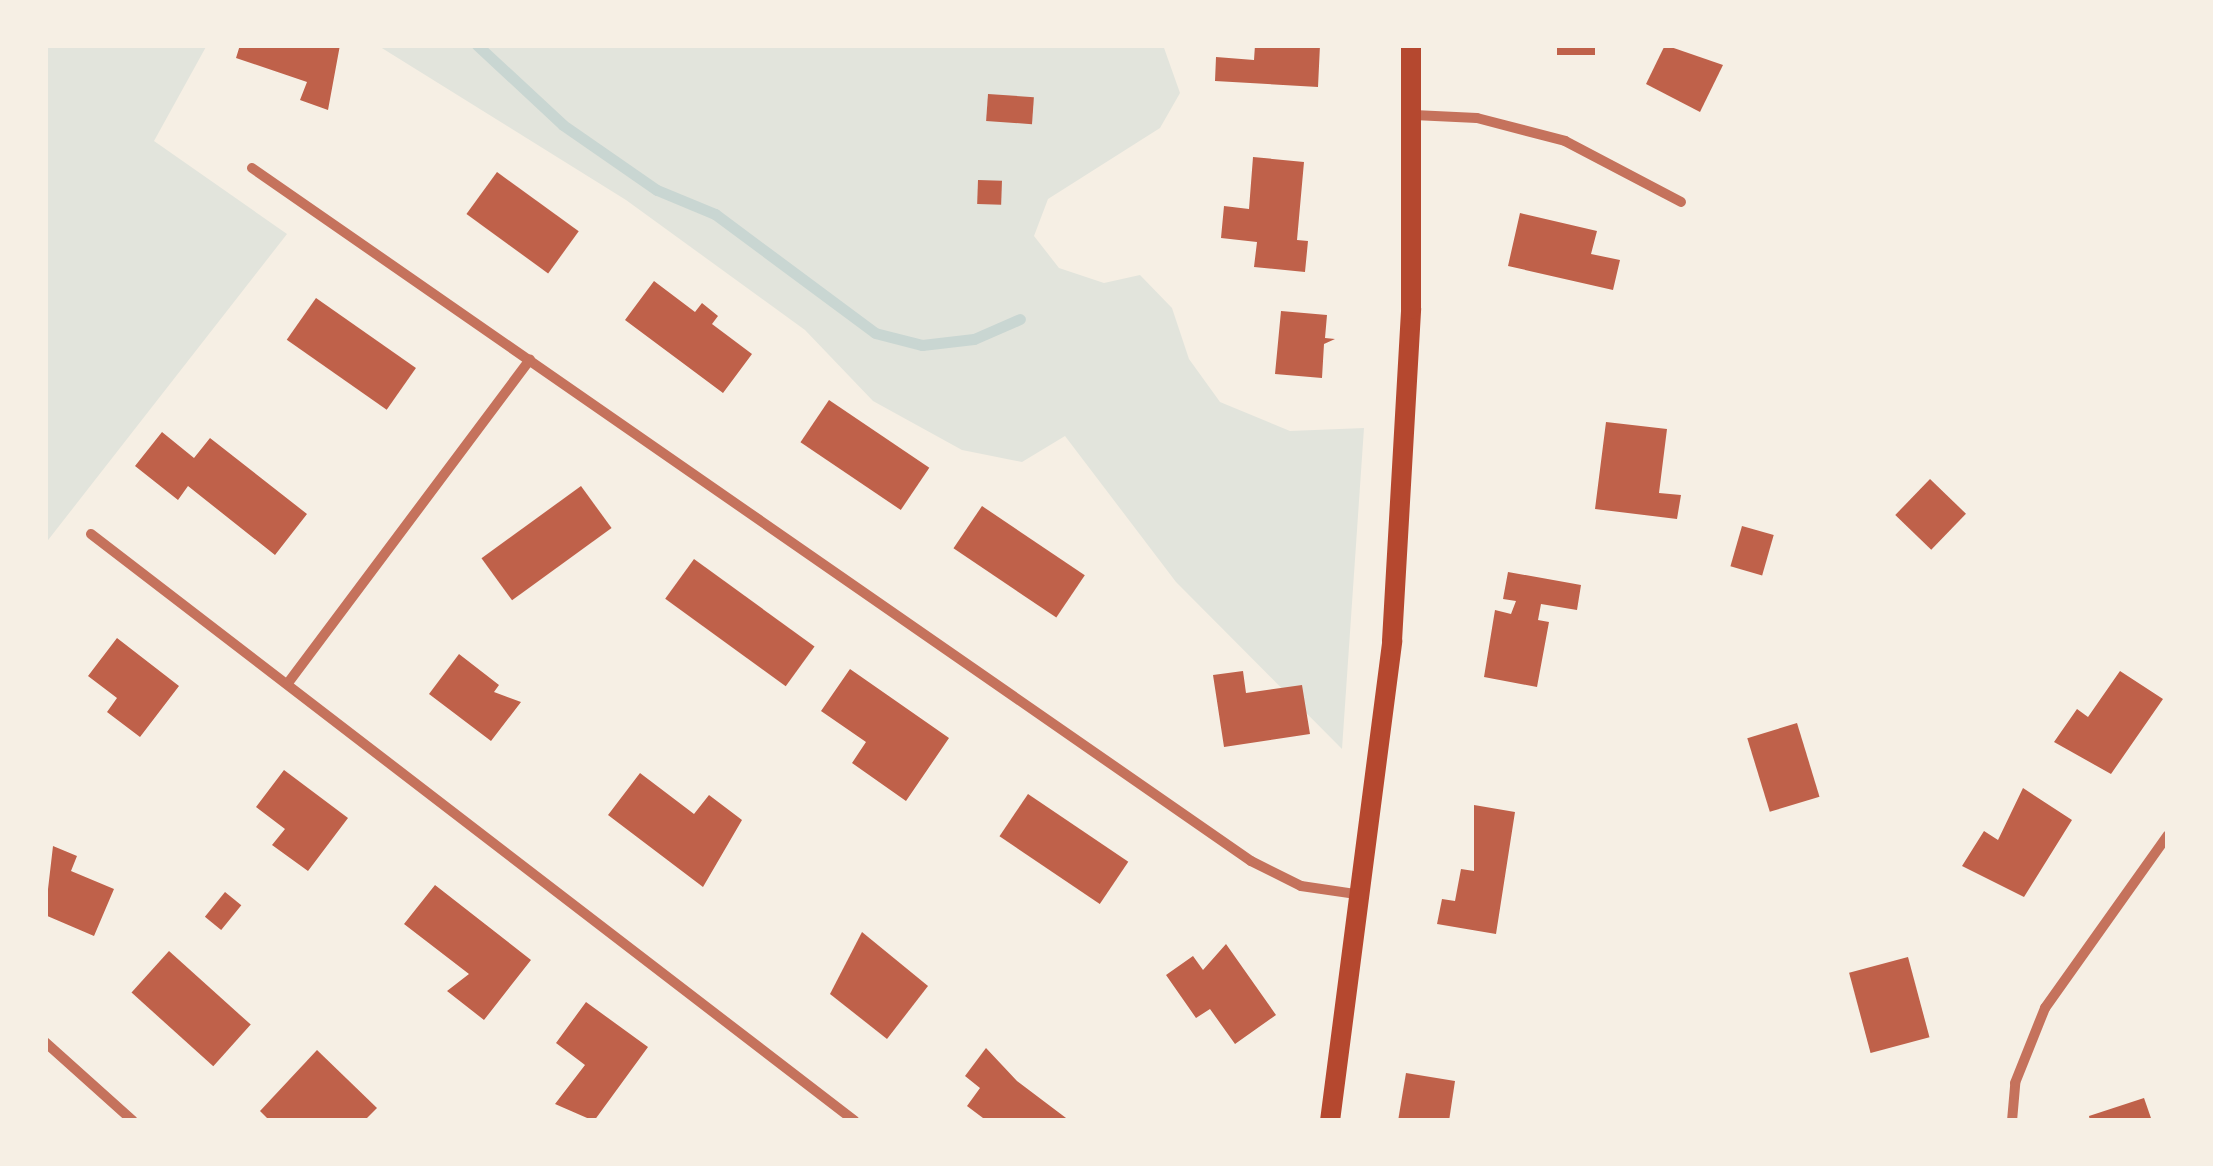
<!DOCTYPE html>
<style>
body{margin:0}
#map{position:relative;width:2213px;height:1166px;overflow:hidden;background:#f6efe4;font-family:Spectral,serif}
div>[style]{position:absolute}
.green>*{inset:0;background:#e2e4dc}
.stream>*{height:11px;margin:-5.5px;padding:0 5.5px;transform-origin:5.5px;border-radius:5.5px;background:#c9d6d2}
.building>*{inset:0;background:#bf614a;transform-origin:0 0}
.minor>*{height:10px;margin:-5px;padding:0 5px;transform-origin:5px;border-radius:5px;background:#c5725c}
.secondary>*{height:20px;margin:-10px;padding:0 10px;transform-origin:10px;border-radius:10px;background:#b5482f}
span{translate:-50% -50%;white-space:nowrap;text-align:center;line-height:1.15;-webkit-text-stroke:8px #f6efe4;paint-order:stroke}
.frame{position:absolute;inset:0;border:48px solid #f6efe4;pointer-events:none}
</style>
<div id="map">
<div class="green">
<i style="clip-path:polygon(45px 45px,207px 45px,154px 141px,287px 234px,45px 544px)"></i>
<i style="clip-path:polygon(377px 45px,1163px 45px,1180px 93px,1160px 128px,1048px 199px,1034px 236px,1059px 268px,1104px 283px,1140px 275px,1172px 308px,1189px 359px,1220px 402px,1290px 431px,1364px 428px,1342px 749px,1176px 582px,1065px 436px,1022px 462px,962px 450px,873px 401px,805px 330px,626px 200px)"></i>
</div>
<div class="stream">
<i style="left:477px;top:45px;width:117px;rotate:42.9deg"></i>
<i style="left:563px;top:125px;width:114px;rotate:34.7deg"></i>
<i style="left:657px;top:190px;width:63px;rotate:22.5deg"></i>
<i style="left:715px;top:214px;width:199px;rotate:36.6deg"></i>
<i style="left:875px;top:333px;width:49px;rotate:14.3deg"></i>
<i style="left:922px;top:345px;width:52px;rotate:-6.6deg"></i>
<i style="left:974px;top:339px;width:50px;rotate:-23.5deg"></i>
</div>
<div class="building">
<i style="clip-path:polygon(240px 45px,340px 45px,328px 110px,300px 100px,307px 82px,236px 58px)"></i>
<i style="clip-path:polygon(1255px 45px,1320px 45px,1318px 87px,1215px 81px,1216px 57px,1254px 60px)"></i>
<i style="left:1557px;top:45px;width:38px;height:10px"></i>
<i style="clip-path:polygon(1665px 45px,1723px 65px,1700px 112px,1646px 84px)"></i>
<i style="left:988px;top:94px;width:46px;height:27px;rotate:4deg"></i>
<i style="clip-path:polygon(1253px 157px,1304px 162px,1297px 240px,1308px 241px,1305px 272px,1254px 267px,1257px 242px,1221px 238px,1224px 206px,1249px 209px)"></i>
<i style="left:497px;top:172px;width:101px;height:52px;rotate:36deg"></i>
<i style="left:978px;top:180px;width:24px;height:24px;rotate:2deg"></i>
<i style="clip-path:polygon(1520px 213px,1597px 231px,1591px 254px,1620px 260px,1613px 290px,1508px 266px)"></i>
<i style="clip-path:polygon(654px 281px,695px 312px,702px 303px,718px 316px,712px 324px,752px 354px,723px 393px,625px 320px)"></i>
<i style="left:316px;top:298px;width:122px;height:51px;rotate:35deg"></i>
<i style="clip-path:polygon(1281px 311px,1327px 315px,1325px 338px,1335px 339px,1324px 344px,1322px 378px,1275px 374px)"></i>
<i style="left:829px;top:400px;width:121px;height:51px;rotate:34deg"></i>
<i style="clip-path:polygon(1606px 422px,1667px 429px,1659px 493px,1681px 495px,1677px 519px,1595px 509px)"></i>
<i style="clip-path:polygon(162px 432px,194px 458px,210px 438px,307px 514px,275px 555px,188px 486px,178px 500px,135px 466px)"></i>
<i style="left:1930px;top:479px;width:50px;height:50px;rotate:44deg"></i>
<i style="left:581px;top:486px;width:52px;height:123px;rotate:54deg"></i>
<i style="left:982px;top:506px;width:124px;height:51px;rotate:34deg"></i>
<i style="left:1742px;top:526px;width:33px;height:42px;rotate:16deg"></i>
<i style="left:694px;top:559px;width:149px;height:49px;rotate:36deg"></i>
<i style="clip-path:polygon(1508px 572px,1581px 585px,1577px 610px,1541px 604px,1538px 620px,1549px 622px,1537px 687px,1484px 677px,1495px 610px,1511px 614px,1516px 601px,1503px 599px)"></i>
<i style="clip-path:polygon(117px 638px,179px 686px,140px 737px,107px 712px,117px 698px,88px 676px)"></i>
<i style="clip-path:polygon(459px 654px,499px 685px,494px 692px,521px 702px,491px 741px,429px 694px)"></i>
<i style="clip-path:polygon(850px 669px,949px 738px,906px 801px,852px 763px,866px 742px,821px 711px)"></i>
<i style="clip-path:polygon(1243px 671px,1246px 693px,1302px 685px,1310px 734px,1224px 747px,1213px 675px)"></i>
<i style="clip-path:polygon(2120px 671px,2163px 699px,2111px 774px,2054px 742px,2077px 709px,2088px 717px)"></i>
<i style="left:1797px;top:723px;width:77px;height:52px;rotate:73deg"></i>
<i style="clip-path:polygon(284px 770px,348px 818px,308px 871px,272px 845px,285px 829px,256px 807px)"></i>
<i style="clip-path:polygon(640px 773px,694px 814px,709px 795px,742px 820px,703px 887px,608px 815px)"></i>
<i style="clip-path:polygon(2023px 788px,2072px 820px,2024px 897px,1962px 866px,1984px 831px,1998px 840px)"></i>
<i style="left:1028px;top:794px;width:121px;height:51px;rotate:34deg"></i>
<i style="clip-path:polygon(1474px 805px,1515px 812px,1496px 934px,1437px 924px,1442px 899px,1455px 901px,1461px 869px,1474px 871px)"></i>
<i style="clip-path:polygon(53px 846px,77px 856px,71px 871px,114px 889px,94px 936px,45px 915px)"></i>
<i style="clip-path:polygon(435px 885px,531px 960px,484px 1020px,447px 991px,469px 974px,404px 924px)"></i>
<i style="left:225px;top:892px;width:21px;height:32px;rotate:39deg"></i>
<i style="clip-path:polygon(862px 932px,928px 986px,887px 1039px,830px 994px)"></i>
<i style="clip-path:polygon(1226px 944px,1276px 1015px,1235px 1044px,1210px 1009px,1196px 1018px,1166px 975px,1193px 956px,1203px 970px)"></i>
<i style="left:169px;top:951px;width:110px;height:56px;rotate:42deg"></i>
<i style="left:1908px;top:957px;width:83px;height:61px;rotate:75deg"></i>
<i style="clip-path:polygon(586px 1002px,648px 1047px,594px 1121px,555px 1104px,585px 1065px,556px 1043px)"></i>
<i style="clip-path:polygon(986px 1048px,1017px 1081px,1070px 1121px,987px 1121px,967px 1106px,980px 1088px,965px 1076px)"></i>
<i style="clip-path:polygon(317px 1050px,377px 1108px,364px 1121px,270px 1121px,260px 1111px)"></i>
<i style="clip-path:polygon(1406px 1073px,1455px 1081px,1449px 1121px,1398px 1121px)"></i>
<i style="clip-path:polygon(2144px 1098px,2152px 1121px,2090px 1121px,2089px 1116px)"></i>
</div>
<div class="minor">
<i style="left:1414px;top:115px;width:63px;rotate:2.7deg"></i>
<i style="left:1477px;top:118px;width:91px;rotate:14.6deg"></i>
<i style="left:1565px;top:141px;width:131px;rotate:27.7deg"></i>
<i style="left:252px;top:168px;width:1216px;rotate:34.75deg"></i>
<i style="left:1251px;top:861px;width:56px;rotate:26.6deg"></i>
<i style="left:1301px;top:886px;width:63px;rotate:8.3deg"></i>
<i style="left:91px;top:534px;width:963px;rotate:37.54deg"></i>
<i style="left:288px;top:683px;width:404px;rotate:-53.2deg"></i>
<i style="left:45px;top:1042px;width:118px;rotate:41.9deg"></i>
<i style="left:2012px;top:1121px;width:38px;rotate:-85deg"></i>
<i style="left:2015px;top:1083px;width:81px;rotate:-68.2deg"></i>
<i style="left:2045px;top:1008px;width:212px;rotate:-54.6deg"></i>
</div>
<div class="secondary">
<i style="left:1330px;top:1121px;width:484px;rotate:-82.6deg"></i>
<i style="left:1392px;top:641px;width:333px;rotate:-86.7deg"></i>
<i style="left:1411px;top:309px;width:264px;rotate:-90deg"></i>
</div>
<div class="frame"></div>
</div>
